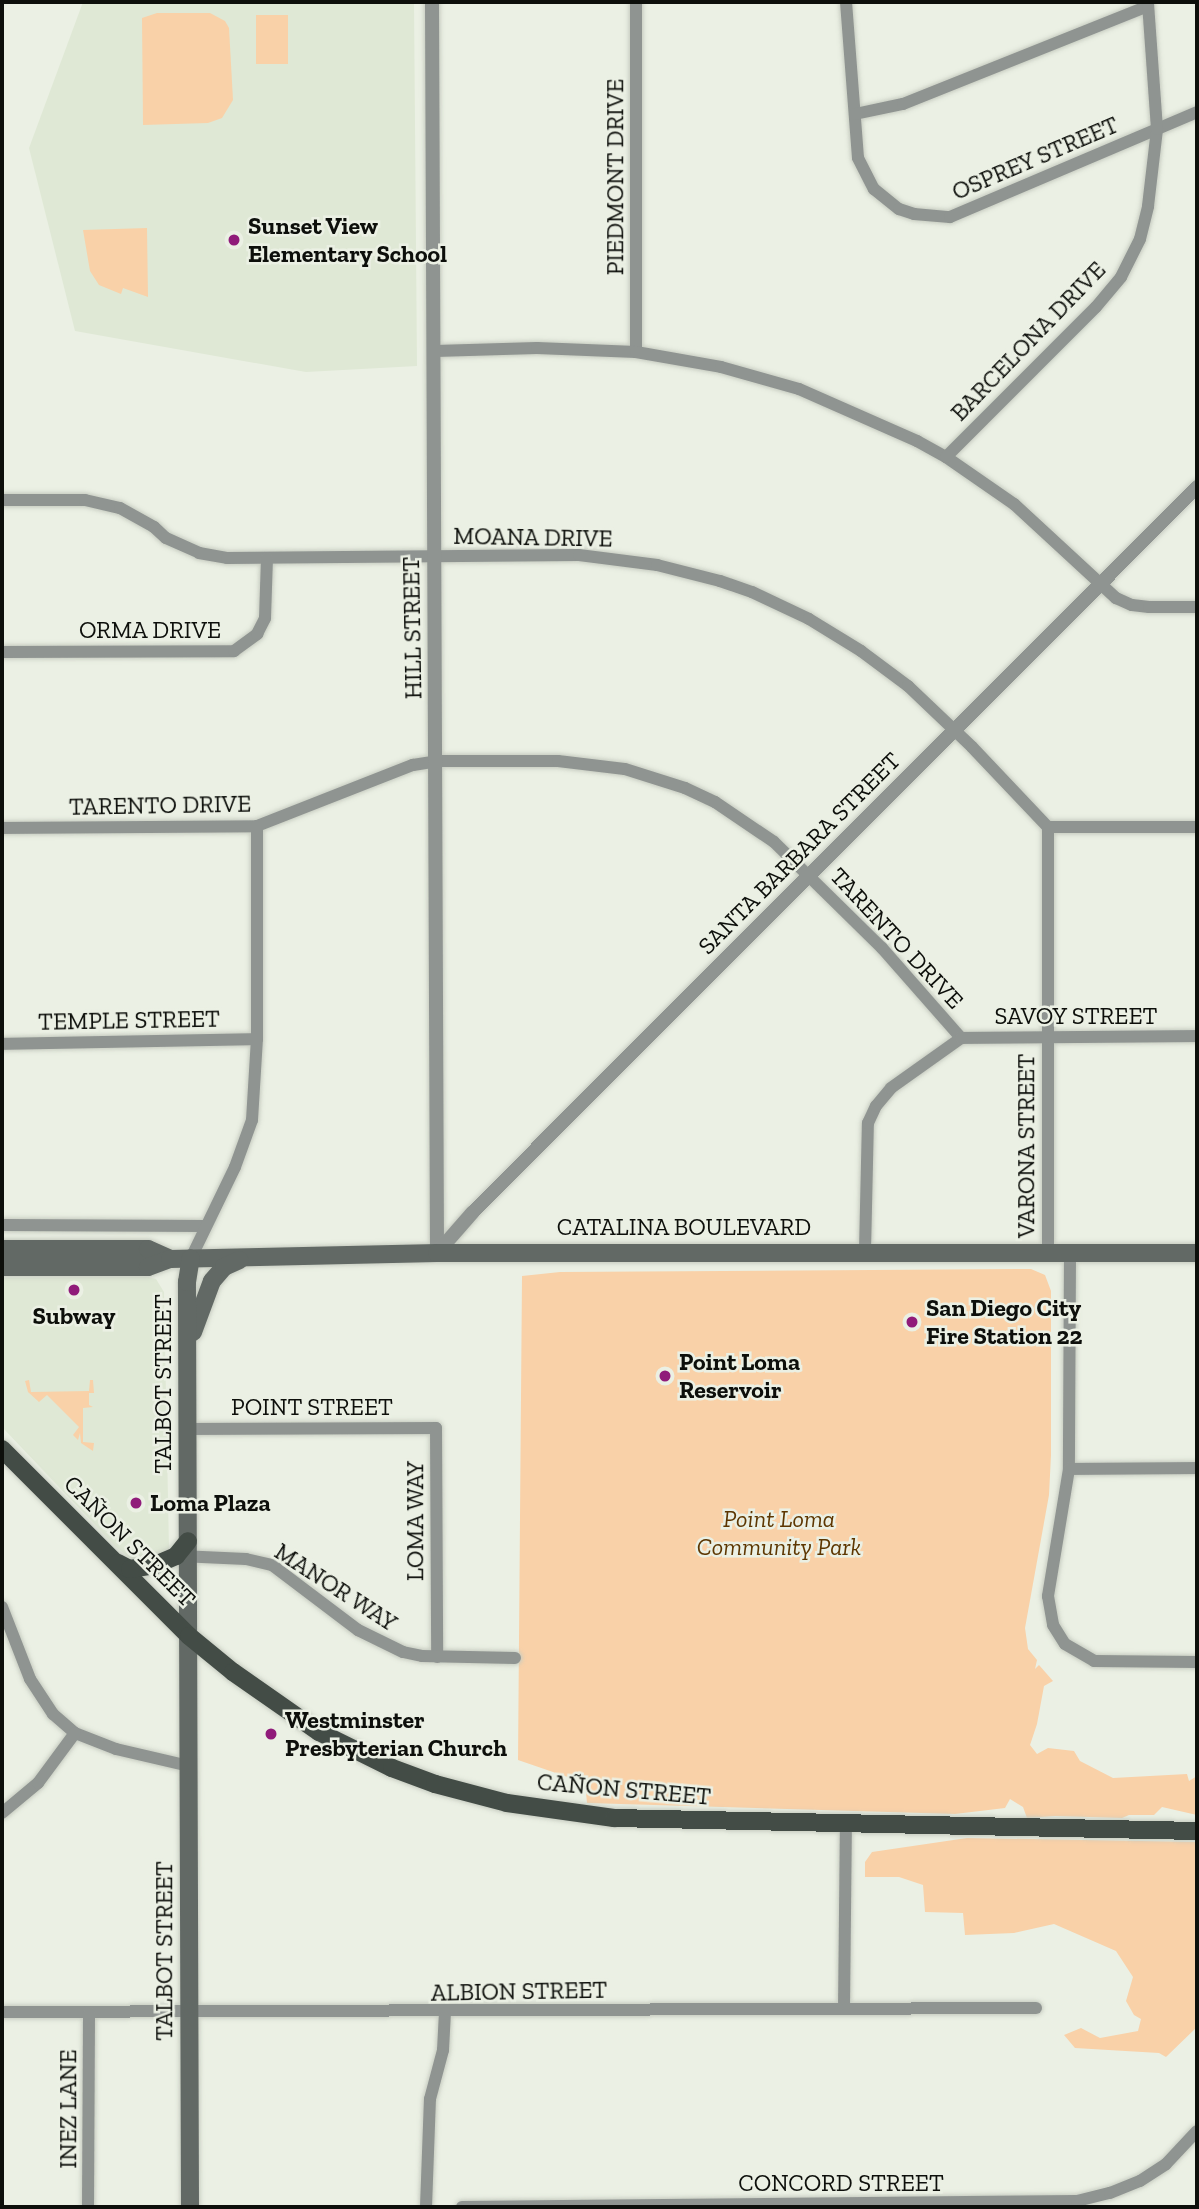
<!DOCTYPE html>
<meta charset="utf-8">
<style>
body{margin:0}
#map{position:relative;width:1199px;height:2209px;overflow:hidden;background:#ebf0e4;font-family:"Zilla Slab",serif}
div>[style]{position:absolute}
.built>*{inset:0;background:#dfe8d5}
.green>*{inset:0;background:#f9d1a8;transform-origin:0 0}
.roads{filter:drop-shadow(0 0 2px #c7ccc1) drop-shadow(0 0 2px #c7ccc1)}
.minor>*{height:12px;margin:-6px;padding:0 6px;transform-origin:6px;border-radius:6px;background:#8f9491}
.tertiary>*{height:14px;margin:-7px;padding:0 7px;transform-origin:7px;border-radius:7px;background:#8f9491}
.secondary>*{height:18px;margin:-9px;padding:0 9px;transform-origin:9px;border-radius:9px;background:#626965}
.primary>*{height:18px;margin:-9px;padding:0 9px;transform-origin:9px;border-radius:9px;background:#434c46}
.dots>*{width:19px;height:19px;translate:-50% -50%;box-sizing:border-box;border:4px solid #ebf0e4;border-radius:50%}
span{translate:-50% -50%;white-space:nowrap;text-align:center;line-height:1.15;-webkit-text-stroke:5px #ebf0e4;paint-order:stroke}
.street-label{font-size:24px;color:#0d0f0b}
.poi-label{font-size:24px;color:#0d0f0b;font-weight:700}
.left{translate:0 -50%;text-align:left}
.park-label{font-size:24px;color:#5d3600;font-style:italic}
.frame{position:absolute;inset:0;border:4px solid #0d0f0b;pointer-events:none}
</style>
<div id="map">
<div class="built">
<i style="clip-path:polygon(83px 2px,414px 2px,417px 366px,306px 372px,75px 331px,29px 148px)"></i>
<i style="clip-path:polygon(148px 1277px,156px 1279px,164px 1292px,169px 1550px,155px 1558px,131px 1559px,115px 1546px,2px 1427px,2px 1278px)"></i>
</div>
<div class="green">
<i style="clip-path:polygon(157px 13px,210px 13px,225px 21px,229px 28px,233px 100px,222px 118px,208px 123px,143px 125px,142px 18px)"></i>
<i style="left:288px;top:15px;width:49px;height:32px;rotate:90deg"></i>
<i style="clip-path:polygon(147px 228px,148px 297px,123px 288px,121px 294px,99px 285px,90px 271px,83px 230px)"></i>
<i style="clip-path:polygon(1031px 1269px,1045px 1275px,1051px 1291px,1051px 1455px,1049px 1495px,1025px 1628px,1028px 1649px,1037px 1660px,1035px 1669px,1039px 1665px,1053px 1681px,1044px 1686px,1037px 1724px,1030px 1745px,1037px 1754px,1048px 1748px,1074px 1751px,1080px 1761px,1113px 1778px,1187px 1774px,1189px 1781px,1197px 1776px,1197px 1815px,1162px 1807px,1154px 1815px,1129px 1815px,1122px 1818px,1055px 1816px,1027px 1818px,1023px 1807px,1010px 1799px,1005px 1808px,955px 1814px,587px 1803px,585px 1783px,518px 1760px,522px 1276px,560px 1272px)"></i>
<i style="clip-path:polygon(29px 1380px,31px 1392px,89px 1391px,90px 1380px,93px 1380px,94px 1393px,89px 1393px,89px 1405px,93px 1407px,83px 1408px,83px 1442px,94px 1443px,93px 1451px,81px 1443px,80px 1433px,78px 1440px,73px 1435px,79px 1427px,47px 1395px,39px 1402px,28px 1392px,25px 1381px)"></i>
<i style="clip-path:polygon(967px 1838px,1197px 1842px,1197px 2027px,1166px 2057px,1159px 2053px,1075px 2048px,1064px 2035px,1081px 2028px,1100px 2038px,1138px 2031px,1141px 2019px,1134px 2015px,1126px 2001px,1133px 1977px,1116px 1951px,1054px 1924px,1014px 1933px,965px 1935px,963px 1913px,925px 1912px,923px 1885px,899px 1877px,865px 1877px,865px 1862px,872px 1852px)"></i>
</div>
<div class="roads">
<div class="minor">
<i style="left:636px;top:2px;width:350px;rotate:90deg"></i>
<i style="left:846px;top:2px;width:156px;rotate:85.6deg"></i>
<i style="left:858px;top:158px;width:35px;rotate:63deg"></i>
<i style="left:874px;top:189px;width:32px;rotate:39deg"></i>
<i style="left:899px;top:209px;width:16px;rotate:18deg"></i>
<i style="left:914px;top:214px;width:36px;rotate:5deg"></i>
<i style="left:950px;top:217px;width:268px;rotate:-23deg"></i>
<i style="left:855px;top:114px;width:49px;rotate:-11.8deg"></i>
<i style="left:903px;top:104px;width:264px;rotate:-21.8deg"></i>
<i style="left:435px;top:351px;width:102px;rotate:-1.7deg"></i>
<i style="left:537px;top:348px;width:99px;rotate:2.3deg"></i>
<i style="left:636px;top:352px;width:86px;rotate:10deg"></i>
<i style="left:721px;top:367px;width:81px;rotate:15.8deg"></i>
<i style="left:799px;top:389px;width:129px;rotate:23.8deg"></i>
<i style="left:917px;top:441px;width:33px;rotate:29deg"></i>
<i style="left:946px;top:457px;width:83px;rotate:34.7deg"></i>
<i style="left:1014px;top:504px;width:139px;rotate:42.7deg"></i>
<i style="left:1116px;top:598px;width:17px;rotate:24deg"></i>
<i style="left:1132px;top:605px;width:17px;rotate:7deg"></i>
<i style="left:1149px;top:607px;width:48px"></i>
<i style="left:946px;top:457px;width:212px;rotate:-45deg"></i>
<i style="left:1096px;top:307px;width:39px;rotate:-50deg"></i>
<i style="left:1121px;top:277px;width:42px;rotate:-63.4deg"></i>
<i style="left:1140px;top:239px;width:34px;rotate:-76deg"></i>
<i style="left:1148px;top:206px;width:78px;rotate:-83.3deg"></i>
<i style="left:1157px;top:129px;width:127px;rotate:-94.1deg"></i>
<i style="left:2px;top:500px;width:83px"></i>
<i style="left:85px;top:500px;width:36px;rotate:13deg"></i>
<i style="left:120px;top:508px;width:39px;rotate:29deg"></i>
<i style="left:154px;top:527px;width:16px;rotate:43deg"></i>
<i style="left:166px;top:538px;width:36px;rotate:24deg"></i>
<i style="left:199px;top:553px;width:28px;rotate:10deg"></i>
<i style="left:227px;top:558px;width:352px;rotate:-0.5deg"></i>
<i style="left:579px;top:555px;width:79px;rotate:7.3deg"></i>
<i style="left:657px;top:565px;width:65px;rotate:14.3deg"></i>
<i style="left:720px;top:581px;width:34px;rotate:19deg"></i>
<i style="left:752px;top:592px;width:63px;rotate:25.3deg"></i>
<i style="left:809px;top:619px;width:61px;rotate:31.6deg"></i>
<i style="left:861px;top:651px;width:59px;rotate:36.7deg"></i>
<i style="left:908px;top:686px;width:88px;rotate:43.6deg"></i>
<i style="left:972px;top:747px;width:110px;rotate:46.5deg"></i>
<i style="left:1048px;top:827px;width:149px"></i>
<i style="left:2px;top:652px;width:232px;rotate:-0.2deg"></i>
<i style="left:234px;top:651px;width:29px;rotate:-36deg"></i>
<i style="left:257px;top:634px;width:18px;rotate:-63deg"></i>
<i style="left:265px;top:618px;width:60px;rotate:-88.1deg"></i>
<i style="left:1048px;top:827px;width:427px;rotate:90deg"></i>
<i style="left:2px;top:828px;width:255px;rotate:-0.4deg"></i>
<i style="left:257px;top:826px;width:168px;rotate:-21.4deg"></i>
<i style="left:413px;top:765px;width:24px;rotate:-9deg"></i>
<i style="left:437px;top:761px;width:121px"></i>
<i style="left:558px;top:761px;width:67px;rotate:6.8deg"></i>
<i style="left:625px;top:769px;width:63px;rotate:17.6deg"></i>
<i style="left:685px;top:788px;width:33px;rotate:25deg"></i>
<i style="left:715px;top:802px;width:71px;rotate:34.1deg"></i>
<i style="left:774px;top:842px;width:151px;rotate:44.5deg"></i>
<i style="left:882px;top:948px;width:120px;rotate:48.7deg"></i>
<i style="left:2px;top:1044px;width:255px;rotate:-1.1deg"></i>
<i style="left:2px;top:1225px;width:203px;rotate:0.3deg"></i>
<i style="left:865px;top:1251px;width:128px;rotate:-88.7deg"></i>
<i style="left:868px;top:1123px;width:19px;rotate:-65deg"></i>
<i style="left:876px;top:1106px;width:23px;rotate:-50deg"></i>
<i style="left:891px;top:1088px;width:86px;rotate:-35.5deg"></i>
<i style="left:961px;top:1038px;width:236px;rotate:-0.5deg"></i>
<i style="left:1070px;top:1254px;width:215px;rotate:90.3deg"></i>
<i style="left:1069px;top:1469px;width:129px;rotate:99.4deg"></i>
<i style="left:1048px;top:1596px;width:29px;rotate:80deg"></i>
<i style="left:1053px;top:1625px;width:22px;rotate:58deg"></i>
<i style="left:1065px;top:1644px;width:34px;rotate:30deg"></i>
<i style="left:1094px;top:1661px;width:103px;rotate:0.6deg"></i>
<i style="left:191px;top:1258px;width:101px;rotate:-64.2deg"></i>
<i style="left:235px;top:1167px;width:50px;rotate:-70.1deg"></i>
<i style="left:252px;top:1120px;width:81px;rotate:-86.5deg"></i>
<i style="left:257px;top:1039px;width:213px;rotate:-90deg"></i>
<i style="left:188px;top:1429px;width:248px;rotate:-0.2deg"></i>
<i style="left:436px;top:1428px;width:229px;rotate:89.7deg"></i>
<i style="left:1069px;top:1469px;width:128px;rotate:-0.4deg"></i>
<i style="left:180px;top:1556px;width:66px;rotate:2.6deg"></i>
<i style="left:246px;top:1559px;width:27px;rotate:13deg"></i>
<i style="left:272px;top:1565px;width:108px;rotate:37.1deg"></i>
<i style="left:358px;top:1630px;width:50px;rotate:26.1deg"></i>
<i style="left:403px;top:1652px;width:19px;rotate:12deg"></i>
<i style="left:422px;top:1656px;width:93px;rotate:1.2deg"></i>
<i style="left:2px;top:1607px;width:77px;rotate:68.7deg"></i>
<i style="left:30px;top:1679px;width:42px;rotate:56.7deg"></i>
<i style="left:53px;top:1714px;width:29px;rotate:41deg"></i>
<i style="left:75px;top:1733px;width:44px;rotate:21.3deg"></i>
<i style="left:116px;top:1749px;width:75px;rotate:13.1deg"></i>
<i style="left:2px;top:1813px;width:47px;rotate:-39.8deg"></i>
<i style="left:38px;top:1783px;width:62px;rotate:-53.5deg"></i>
<i style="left:844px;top:2008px;width:185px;rotate:-89.4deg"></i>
<i style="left:2px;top:2012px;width:1034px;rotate:-0.22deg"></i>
<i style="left:88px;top:2207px;width:195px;rotate:-89.7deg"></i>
<i style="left:426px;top:2207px;width:108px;rotate:-87.9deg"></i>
<i style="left:430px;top:2099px;width:51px;rotate:-75.1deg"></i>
<i style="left:443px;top:2050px;width:37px;rotate:-87deg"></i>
<i style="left:462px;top:2207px;width:615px;rotate:-0.56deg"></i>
<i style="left:1077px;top:2201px;width:34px;rotate:-14deg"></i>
<i style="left:1110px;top:2193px;width:32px;rotate:-22deg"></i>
<i style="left:1140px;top:2181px;width:31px;rotate:-33deg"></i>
<i style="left:1166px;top:2164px;width:45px;rotate:-46.8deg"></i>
</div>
<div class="tertiary">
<i style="left:432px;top:2px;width:1251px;rotate:89.77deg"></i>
<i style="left:437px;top:1253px;width:53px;rotate:-48.8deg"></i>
<i style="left:472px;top:1213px;width:1026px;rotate:-45.04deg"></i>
</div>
<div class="secondary">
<i style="left:2px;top:1249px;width:146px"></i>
<i style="left:148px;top:1249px;width:24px;rotate:24deg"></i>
<i style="left:2px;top:1267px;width:146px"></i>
<i style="left:148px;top:1267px;width:23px;rotate:-20deg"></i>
<i style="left:170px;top:1259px;width:267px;rotate:-1.3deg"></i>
<i style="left:437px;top:1253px;width:760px"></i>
<i style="left:193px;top:1332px;width:54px;rotate:-69.6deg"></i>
<i style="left:212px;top:1281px;width:18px;rotate:-49deg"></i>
<i style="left:224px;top:1267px;width:17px;rotate:-24deg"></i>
<i style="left:190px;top:2207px;width:925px;rotate:-90.19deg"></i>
<i style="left:187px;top:1282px;width:24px;rotate:-81deg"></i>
</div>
<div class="primary">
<i style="left:2px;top:1449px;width:264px;rotate:45deg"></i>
<i style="left:189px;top:1636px;width:57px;rotate:39.3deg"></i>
<i style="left:233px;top:1672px;width:105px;rotate:34.9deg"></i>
<i style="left:319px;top:1732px;width:81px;rotate:26.3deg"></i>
<i style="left:392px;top:1768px;width:46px;rotate:20.4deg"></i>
<i style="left:435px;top:1784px;width:74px;rotate:14.8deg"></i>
<i style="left:507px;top:1803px;width:108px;rotate:8deg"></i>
<i style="left:614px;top:1818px;width:583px;rotate:1.28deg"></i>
<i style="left:118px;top:1563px;width:13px;rotate:27deg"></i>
<i style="left:130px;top:1569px;width:25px;rotate:-9deg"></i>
<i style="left:155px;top:1565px;width:23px;rotate:-23deg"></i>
<i style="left:176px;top:1556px;width:19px;rotate:-51deg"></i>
</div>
</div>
<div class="dots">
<i style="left:234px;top:240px;background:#901b7a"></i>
<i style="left:74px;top:1290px;background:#901b7a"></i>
<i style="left:912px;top:1322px;background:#901b7a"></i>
<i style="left:665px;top:1376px;background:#901b7a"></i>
<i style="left:136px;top:1503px;background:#901b7a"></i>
<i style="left:271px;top:1734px;background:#901b7a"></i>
</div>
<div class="street-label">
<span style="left:1035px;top:158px;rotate:-23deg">OSPREY STREET</span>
<span style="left:615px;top:177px;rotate:-90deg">PIEDMONT DRIVE</span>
<span style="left:1028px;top:341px;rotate:-46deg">BARCELONA DRIVE</span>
<span style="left:533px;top:537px;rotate:1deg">MOANA DRIVE</span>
<span style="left:412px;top:628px;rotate:-91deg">HILL STREET</span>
<span style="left:150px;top:630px">ORMA DRIVE</span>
<span style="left:160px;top:805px;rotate:-1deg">TARENTO DRIVE</span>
<span style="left:799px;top:853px;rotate:-45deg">SANTA BARBARA STREET</span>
<span style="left:897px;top:938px;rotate:47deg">TARENTO DRIVE</span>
<span style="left:1076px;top:1016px">SAVOY STREET</span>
<span style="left:129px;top:1020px;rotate:-1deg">TEMPLE STREET</span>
<span style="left:1026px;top:1146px;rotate:-90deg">VARONA STREET</span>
<span style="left:684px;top:1227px">CATALINA BOULEVARD</span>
<span style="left:163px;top:1384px;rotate:-90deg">TALBOT STREET</span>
<span style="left:312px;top:1407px">POINT STREET</span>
<span style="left:415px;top:1521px;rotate:-90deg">LOMA WAY</span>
<span style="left:130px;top:1541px;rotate:45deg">CAÑON STREET</span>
<span style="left:336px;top:1587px;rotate:33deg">MANOR WAY</span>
<span style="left:624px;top:1789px;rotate:5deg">CAÑON STREET</span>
<span style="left:164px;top:1951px;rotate:-90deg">TALBOT STREET</span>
<span style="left:519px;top:1991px;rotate:-1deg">ALBION STREET</span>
<span style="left:68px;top:2109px;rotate:-90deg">INEZ LANE</span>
<span style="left:841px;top:2183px">CONCORD STREET</span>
</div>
<div class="poi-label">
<span class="left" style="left:248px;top:240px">Sunset View<br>Elementary School</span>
<span class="left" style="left:926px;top:1322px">San Diego City<br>Fire Station 22</span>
<span style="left:74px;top:1316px">Subway</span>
<span class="left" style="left:679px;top:1376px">Point Loma<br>Reservoir</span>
<span class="left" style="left:150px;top:1503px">Loma Plaza</span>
<span class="left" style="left:285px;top:1734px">Westminster<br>Presbyterian Church</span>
</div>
<div class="park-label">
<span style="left:779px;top:1533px">Point Loma<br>Community Park</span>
</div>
<div class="frame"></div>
</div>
